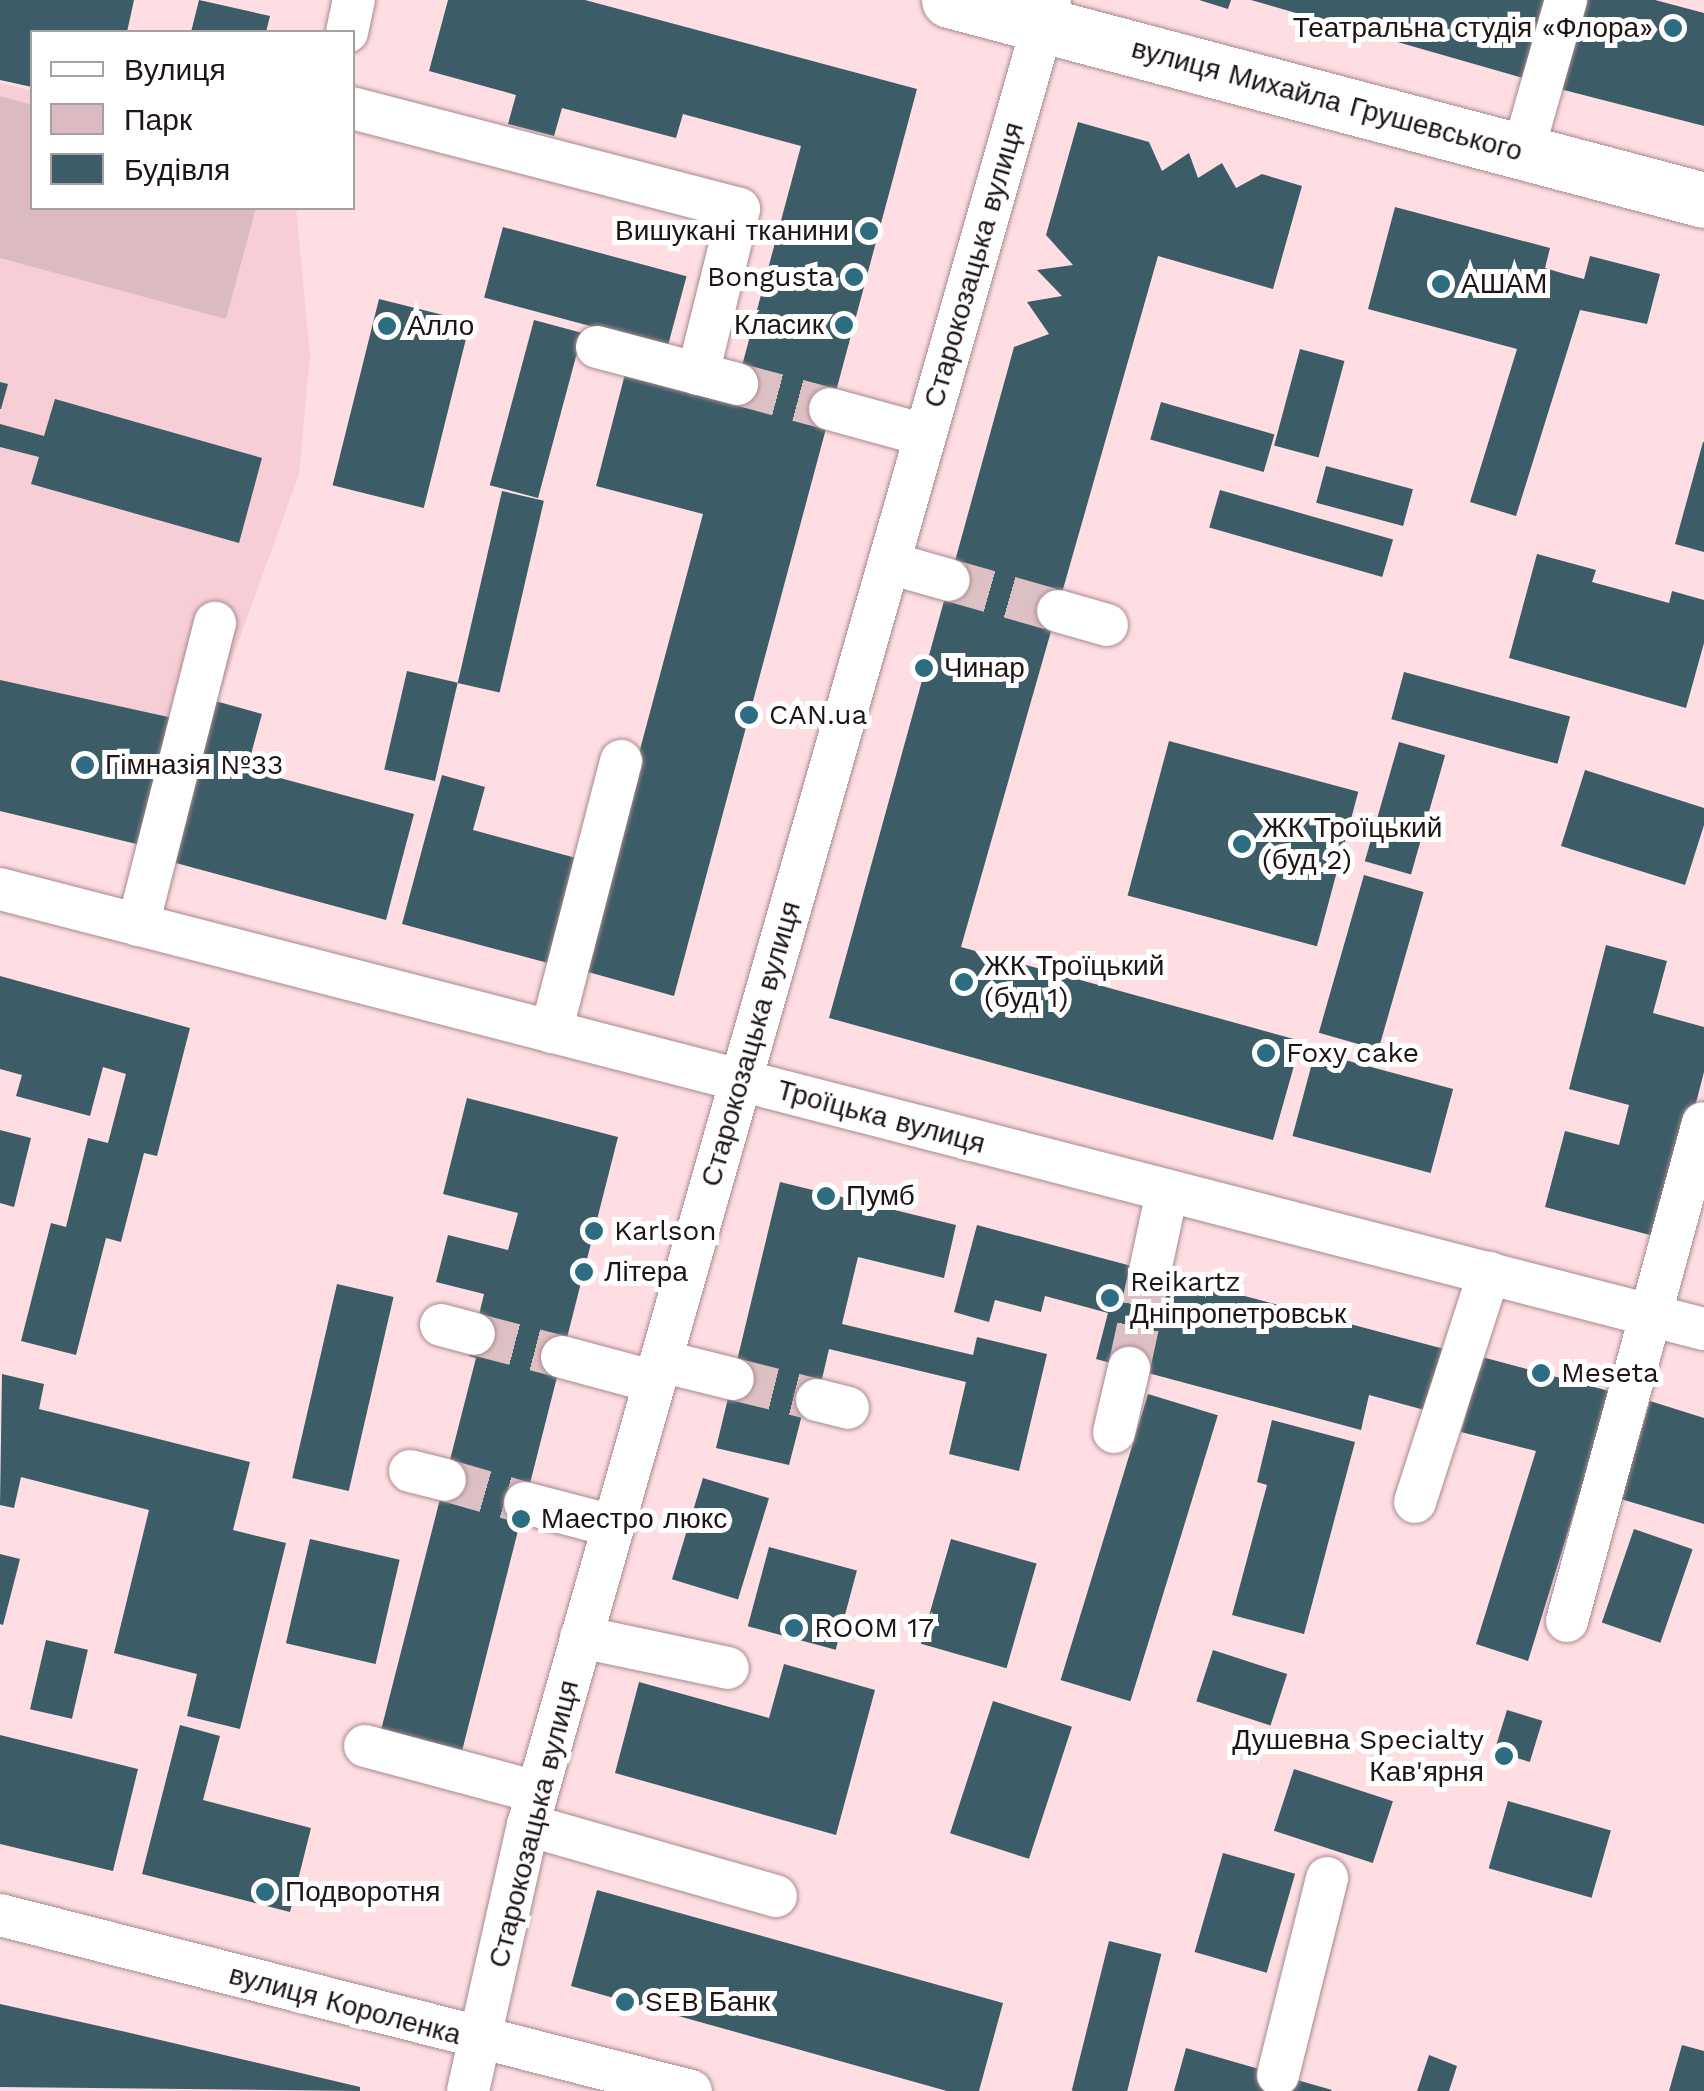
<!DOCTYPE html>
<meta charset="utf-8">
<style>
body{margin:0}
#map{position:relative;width:1704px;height:2091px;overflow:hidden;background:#fedee3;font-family:"Work Sans",sans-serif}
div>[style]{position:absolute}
.built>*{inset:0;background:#f7ced5}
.green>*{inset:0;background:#dbbbc1}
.building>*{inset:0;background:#3c5c67;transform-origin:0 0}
.minor-tunnel>*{height:42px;margin-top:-21px;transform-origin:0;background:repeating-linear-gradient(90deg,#ddc0c4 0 42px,transparent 0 63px)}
.roads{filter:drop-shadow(0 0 2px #a7898f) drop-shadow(0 0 2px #a7898f)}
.minor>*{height:42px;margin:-21px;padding:0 21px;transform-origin:21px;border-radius:21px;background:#fff}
.major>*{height:55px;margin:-27.5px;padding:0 27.5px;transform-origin:27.5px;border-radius:27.5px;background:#fff}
.dots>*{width:28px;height:28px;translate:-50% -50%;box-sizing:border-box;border:5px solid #fff;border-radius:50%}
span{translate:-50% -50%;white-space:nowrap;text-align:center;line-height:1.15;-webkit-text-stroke:10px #fff;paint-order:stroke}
.poi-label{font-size:28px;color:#1f1416}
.right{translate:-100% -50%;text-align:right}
.left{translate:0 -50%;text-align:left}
.street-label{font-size:28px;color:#1f1416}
.legend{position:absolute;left:30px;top:30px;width:325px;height:180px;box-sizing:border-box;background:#fff;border:2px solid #a5a1a2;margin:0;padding:12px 18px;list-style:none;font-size:30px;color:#1f1416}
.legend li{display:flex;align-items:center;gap:20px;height:50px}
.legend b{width:50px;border:2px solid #a5a1a2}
</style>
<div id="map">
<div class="built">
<i style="clip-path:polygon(0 83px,32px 91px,32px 208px,296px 208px,310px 355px,299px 474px,166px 842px,149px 847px,0 811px)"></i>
</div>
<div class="green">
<i style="clip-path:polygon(0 96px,32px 105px,32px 208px,256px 208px,226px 319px,0 258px)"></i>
</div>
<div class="building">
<i style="clip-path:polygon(0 0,134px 0,127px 32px,32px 32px,32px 87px,0 80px)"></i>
<i style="clip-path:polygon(199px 0,270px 16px,266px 32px,191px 32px)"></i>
<i style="clip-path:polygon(448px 0,585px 0,917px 89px,674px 996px,581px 970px,703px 514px,596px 486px,625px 374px,732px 403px,801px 146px,683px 114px,676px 138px,562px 108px,554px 136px,508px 124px,516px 95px,429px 71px)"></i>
<i style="clip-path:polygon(1199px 0,1231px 0,1228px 9px)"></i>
<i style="clip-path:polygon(1251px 0,1545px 0,1523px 78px)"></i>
<i style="clip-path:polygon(1583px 0,1655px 0,1704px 13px,1704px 126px,1560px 89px)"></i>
<i style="clip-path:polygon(1078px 122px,1149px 142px,1162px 171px,1189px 153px,1198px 178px,1222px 163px,1236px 188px,1262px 174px,1302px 186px,1273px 289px,1158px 256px,961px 947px,1301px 1041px,1273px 1140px,829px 1018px,1014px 347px,1049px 334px,1027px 302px,1062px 296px,1037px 270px,1073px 265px,1046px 235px)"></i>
<i style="clip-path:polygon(1395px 207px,1550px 248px,1545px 268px,1565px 274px,1584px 279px,1590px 256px,1660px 274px,1647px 324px,1580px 310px,1516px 516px,1470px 502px,1517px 349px,1368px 309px)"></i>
<i style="left:503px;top:227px;width:190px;height:73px;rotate:15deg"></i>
<i style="left:379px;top:299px;width:94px;height:192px;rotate:14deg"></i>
<i style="left:534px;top:320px;width:50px;height:171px;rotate:15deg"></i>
<i style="left:1300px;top:349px;width:46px;height:100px;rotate:15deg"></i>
<i style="clip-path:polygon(0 382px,8px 384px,1px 409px,0 409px)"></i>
<i style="clip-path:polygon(55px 399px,262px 458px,239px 543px,31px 484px,39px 457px,0 447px,0 424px,44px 436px)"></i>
<i style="left:1161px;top:402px;width:118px;height:39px;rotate:16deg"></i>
<i style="clip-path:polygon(1703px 442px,1704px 442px,1704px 552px,1675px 544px)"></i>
<i style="left:1326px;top:466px;width:90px;height:38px;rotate:15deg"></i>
<i style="left:1220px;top:490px;width:180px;height:39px;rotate:16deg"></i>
<i style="left:502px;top:491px;width:43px;height:197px;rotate:13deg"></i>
<i style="clip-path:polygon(1537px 554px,1596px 570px,1592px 582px,1669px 603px,1672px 591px,1704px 600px,1704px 643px,1686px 708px,1509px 658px)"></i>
<i style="left:407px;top:671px;width:52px;height:101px;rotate:13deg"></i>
<i style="left:1404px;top:672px;width:172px;height:49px;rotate:15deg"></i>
<i style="clip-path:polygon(0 680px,182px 720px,149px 847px,0 811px)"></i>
<i style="clip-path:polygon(208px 699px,262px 714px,247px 769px,414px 814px,386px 920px,165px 860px)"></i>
<i style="left:1169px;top:741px;width:196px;height:160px;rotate:15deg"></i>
<i style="left:1399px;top:742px;width:48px;height:124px;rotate:16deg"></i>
<i style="clip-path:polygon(1585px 770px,1704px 808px,1704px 825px,1685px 885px,1561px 846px)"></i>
<i style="clip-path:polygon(442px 775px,485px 787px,473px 830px,587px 861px,559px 966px,402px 924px)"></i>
<i style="left:1364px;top:875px;width:62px;height:164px;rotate:16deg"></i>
<i style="clip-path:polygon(1606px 945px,1667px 961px,1653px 1013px,1704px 1027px,1704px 1072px,1661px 1238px,1545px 1207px,1565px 1131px,1619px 1145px,1629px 1105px,1569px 1089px)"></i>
<i style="clip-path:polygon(0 976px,190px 1028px,157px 1156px,144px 1153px,121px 1242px,106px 1238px,76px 1355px,21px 1341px,51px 1223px,66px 1227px,88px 1138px,108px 1143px,126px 1074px,103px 1067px,90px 1116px,16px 1096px,22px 1075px,0 1069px)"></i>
<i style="left:1315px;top:1052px;width:143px;height:87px;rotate:15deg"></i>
<i style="clip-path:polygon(467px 1098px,618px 1137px,460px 1759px,379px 1738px,476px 1358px,469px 1356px,484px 1294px,436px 1282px,448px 1235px,508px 1250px,518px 1213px,443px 1194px)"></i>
<i style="clip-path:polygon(0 1130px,31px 1138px,14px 1207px,0 1203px)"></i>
<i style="clip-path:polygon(780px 1182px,956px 1225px,944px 1278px,858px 1257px,842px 1324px,973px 1355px,977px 1337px,1047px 1354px,1019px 1471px,949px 1454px,966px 1382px,829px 1349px,814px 1413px,803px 1411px,789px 1465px,716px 1448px)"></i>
<i style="clip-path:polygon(977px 1225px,1448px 1350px,1432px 1412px,1369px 1395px,1361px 1430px,1096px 1359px,1108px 1313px,1045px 1296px,1041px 1312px,995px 1300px,989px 1322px,954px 1312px)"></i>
<i style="left:337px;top:1284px;width:58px;height:199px;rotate:13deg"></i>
<i style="clip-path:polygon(1482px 1357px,1624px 1395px,1588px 1467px,1528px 1661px,1476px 1644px,1536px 1451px,1461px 1432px)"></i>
<i style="clip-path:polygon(2px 1374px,44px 1384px,39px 1409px,250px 1462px,233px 1530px,286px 1543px,240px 1729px,187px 1716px,197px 1674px,114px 1653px,149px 1510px,21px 1477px,14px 1508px,0 1505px)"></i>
<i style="left:1148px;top:1394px;width:73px;height:299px;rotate:17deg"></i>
<i style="clip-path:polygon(1650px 1401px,1704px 1418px,1704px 1524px,1621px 1499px)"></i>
<i style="clip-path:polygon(1272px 1420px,1355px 1442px,1304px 1634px,1232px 1615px,1267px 1485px,1257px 1482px)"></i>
<i style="left:703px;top:1478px;width:69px;height:106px;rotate:17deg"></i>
<i style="left:1634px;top:1529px;width:62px;height:99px;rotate:19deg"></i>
<i style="left:310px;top:1539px;width:92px;height:107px;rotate:13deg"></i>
<i style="left:951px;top:1539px;width:89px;height:109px;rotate:16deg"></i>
<i style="left:769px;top:1547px;width:91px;height:82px;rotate:15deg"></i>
<i style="clip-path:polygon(0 1554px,20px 1559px,3px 1625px,0 1624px)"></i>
<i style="left:46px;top:1640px;width:43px;height:71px;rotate:13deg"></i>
<i style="left:1213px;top:1650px;width:78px;height:54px;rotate:18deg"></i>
<i style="clip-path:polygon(784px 1664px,875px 1690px,836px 1835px,615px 1773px,639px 1682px,769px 1718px)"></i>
<i style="left:993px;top:1701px;width:83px;height:139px;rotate:18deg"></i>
<i style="left:1507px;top:1710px;width:37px;height:43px;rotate:17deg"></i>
<i style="clip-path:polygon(180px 1725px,220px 1736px,203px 1800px,311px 1828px,290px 1912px,142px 1874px)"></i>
<i style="clip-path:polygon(0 1735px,138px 1769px,113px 1871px,0 1844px)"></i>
<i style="left:1294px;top:1769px;width:104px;height:65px;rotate:18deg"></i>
<i style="left:1508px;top:1801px;width:107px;height:70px;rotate:16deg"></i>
<i style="left:1223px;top:1853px;width:75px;height:103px;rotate:16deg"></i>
<i style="clip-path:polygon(597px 1890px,1003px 2003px,979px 2091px,947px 2091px,571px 1986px)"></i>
<i style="left:1109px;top:1941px;width:54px;height:154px;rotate:14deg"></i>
<i style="clip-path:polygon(0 2004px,126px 2032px,360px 2087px,360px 2091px,0 2087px)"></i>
<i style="clip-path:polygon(1682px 2045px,1704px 2051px,1704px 2091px,1669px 2091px)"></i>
<i style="clip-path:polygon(1186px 2048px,1332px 2090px,1331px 2091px,1174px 2091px)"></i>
<i style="clip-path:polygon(1429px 2055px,1457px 2066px,1449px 2091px,1417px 2091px)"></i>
</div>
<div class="minor-tunnel">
<i style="left:737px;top:384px;width:96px;rotate:15deg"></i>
<i style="left:949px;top:580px;width:113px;rotate:15.9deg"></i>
<i style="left:474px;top:1334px;width:91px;rotate:14.6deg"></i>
<i style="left:1129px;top:1368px;width:99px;rotate:-77.8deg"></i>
<i style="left:733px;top:1379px;width:87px;rotate:14deg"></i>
<i style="left:445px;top:1480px;width:83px;rotate:16deg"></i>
</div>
<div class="roads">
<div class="minor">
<i style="left:347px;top:32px;width:33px;rotate:-78deg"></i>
<i style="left:352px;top:108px;width:400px;rotate:14.6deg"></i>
<i style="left:739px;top:209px;width:170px;rotate:104deg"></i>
<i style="left:1523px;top:151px;width:157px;rotate:-74.1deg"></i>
<i style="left:597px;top:347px;width:145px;rotate:14.8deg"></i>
<i style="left:830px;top:409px;width:98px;rotate:15.3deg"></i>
<i style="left:889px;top:563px;width:62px;rotate:15.8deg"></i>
<i style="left:1058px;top:611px;width:51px;rotate:15.9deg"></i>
<i style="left:0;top:889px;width:1760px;rotate:14.48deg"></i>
<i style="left:138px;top:925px;width:312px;rotate:-75.7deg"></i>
<i style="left:551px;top:1032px;width:280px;rotate:-75.5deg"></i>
<i style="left:1150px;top:1271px;width:81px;rotate:-77.9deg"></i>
<i style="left:441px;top:1325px;width:34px;rotate:15deg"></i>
<i style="left:562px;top:1357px;width:96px;rotate:15deg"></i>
<i style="left:661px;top:1361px;width:74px;rotate:14deg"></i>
<i style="left:817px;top:1400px;width:32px;rotate:14deg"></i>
<i style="left:1114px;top:1432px;width:66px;rotate:-76.8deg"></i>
<i style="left:410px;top:1471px;width:36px;rotate:14deg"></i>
<i style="left:1415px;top:1502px;width:241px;rotate:-72.1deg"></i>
<i style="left:525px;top:1503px;width:91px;rotate:14.6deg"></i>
<i style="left:1567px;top:1621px;width:516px;rotate:-74.73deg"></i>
<i style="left:581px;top:1637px;width:150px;rotate:11.9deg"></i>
<i style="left:365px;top:1746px;width:178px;rotate:15deg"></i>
<i style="left:528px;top:1825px;width:258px;rotate:16deg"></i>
<i style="left:0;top:1915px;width:713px;rotate:14.29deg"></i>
<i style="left:1278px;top:2075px;width:203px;rotate:-76deg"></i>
<i style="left:468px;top:2091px;width:273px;rotate:-77.3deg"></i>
<i style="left:528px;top:1825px;width:1898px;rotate:-74.04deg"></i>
</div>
<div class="major">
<i style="left:949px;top:0;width:781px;rotate:14.84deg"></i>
</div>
</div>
<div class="dots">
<i style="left:1673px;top:28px;background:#2d6d81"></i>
<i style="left:869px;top:231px;background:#2d6d81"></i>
<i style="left:854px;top:277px;background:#2d6d81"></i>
<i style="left:1441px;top:284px;background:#2d6d81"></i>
<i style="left:844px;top:325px;background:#2d6d81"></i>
<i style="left:387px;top:326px;background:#2d6d81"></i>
<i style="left:924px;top:668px;background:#2d6d81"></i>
<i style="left:749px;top:715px;background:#2d6d81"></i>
<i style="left:85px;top:765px;background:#2d6d81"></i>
<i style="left:1242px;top:844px;background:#2d6d81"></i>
<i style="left:964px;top:982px;background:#2d6d81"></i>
<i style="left:1266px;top:1053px;background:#2d6d81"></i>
<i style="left:826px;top:1196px;background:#2d6d81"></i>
<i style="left:594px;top:1231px;background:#2d6d81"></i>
<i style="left:584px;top:1272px;background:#2d6d81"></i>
<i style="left:1110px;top:1298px;background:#2d6d81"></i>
<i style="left:1541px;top:1373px;background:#2d6d81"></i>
<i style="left:521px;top:1519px;background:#2d6d81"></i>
<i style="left:794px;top:1628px;background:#2d6d81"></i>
<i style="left:1504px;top:1756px;background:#2d6d81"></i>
<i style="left:265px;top:1892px;background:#2d6d81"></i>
<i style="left:625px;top:2002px;background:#2d6d81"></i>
</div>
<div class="poi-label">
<span class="right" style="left:1653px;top:28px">Театральна студія «Флора»</span>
<span class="right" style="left:849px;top:231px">Вишукані тканини</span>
<span class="right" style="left:834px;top:277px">Bongusta</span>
<span class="left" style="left:1461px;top:284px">АШАМ</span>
<span class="right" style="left:824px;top:325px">Класик</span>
<span class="left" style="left:407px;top:326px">Алло</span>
<span class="left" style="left:944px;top:668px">Чинар</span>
<span class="left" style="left:769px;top:715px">CAN.ua</span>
<span class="left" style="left:105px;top:765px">Гімназія №33</span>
<span class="left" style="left:1262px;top:844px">ЖК Троїцький<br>(буд 2)</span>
<span class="left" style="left:984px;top:982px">ЖК Троїцький<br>(буд 1)</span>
<span class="left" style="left:1286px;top:1053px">Foxy cake</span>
<span class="left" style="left:846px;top:1196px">Пумб</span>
<span class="left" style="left:614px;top:1231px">Karlson</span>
<span class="left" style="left:604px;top:1272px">Літера</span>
<span class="left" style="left:1130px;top:1298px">Reikartz<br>Дніпропетровськ</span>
<span class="left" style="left:1561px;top:1373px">Meseta</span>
<span class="left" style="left:541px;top:1519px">Маестро люкс</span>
<span class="left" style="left:814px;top:1628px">ROOM 17</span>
<span class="right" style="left:1484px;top:1756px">Душевна Specialty<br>Кав'ярня</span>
<span class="left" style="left:285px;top:1892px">Подворотня</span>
<span class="left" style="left:645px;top:2002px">SEB Банк</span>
</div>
<div class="street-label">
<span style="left:1327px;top:100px;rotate:15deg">вулиця Михайла Грушевського</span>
<span style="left:974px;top:265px;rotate:-74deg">Старокозацька вулиця</span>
<span style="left:751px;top:1044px;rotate:-74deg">Старокозацька вулиця</span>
<span style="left:881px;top:1117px;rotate:15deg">Троїцька вулиця</span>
<span style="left:534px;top:1824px;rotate:-76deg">Старокозацька вулиця</span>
<span style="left:345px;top:2005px;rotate:15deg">вулиця Короленка</span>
</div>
<ul class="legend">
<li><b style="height:12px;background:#fff"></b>Вулиця</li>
<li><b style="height:28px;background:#dbbbc1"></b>Парк</li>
<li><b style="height:28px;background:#3c5c67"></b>Будівля</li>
</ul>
</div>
